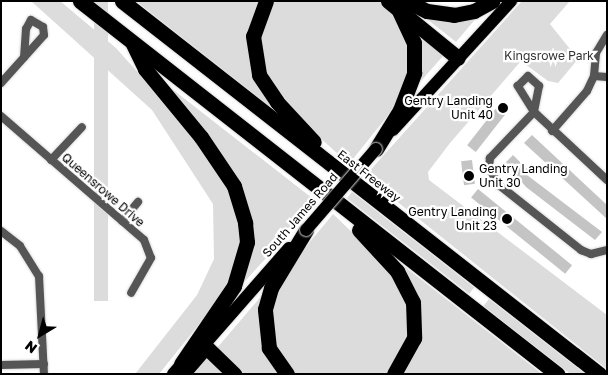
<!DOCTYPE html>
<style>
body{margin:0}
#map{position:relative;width:608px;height:375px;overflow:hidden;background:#fff;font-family:"Golos Text",sans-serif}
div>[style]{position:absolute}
.green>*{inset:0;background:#dcdcdc;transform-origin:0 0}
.building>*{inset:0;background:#c4c4c4;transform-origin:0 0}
.roads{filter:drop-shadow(0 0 1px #dbdbdb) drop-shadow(0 0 1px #dbdbdb)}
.street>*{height:8px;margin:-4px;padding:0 4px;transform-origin:4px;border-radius:4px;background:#555}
.primary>*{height:12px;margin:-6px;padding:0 6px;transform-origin:6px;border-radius:6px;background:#000}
.highway>*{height:15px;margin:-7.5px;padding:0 7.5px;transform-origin:7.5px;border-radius:7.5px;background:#000}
.bridges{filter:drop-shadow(0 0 1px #dbdbdb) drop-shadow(0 0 1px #dbdbdb)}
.primary-bridge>*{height:12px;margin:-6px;padding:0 6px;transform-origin:6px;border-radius:6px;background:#000}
.dots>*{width:14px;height:14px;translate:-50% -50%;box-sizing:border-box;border:2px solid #fff;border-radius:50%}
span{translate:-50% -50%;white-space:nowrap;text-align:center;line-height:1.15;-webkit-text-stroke:4.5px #fff;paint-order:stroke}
.park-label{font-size:12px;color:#333}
.poi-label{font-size:12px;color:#000}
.right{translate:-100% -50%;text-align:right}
.left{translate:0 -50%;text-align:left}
.street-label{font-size:12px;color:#000}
.frame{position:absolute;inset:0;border:2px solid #000;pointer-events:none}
.north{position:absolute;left:15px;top:310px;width:50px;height:50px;-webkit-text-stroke:4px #fff;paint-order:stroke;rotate:217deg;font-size:14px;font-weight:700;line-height:20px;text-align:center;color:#000}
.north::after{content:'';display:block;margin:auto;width:18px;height:22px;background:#000;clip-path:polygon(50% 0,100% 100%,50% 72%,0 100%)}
</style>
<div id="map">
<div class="green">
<i style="clip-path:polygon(31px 1px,60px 1px,116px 48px,183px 123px,231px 193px,241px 236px,235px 269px,216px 303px,159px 374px,135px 374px,197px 295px,214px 259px,213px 204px,152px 110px)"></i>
<i style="left:94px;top:1px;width:14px;height:300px"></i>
<i style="clip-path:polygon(136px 1px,261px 1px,253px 16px,273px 109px)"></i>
<i style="clip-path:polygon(272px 1px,380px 1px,393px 15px,409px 45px,406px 84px,389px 114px,349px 164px,296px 116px,263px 71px,257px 44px)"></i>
<i style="clip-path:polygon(522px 1px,570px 1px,550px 24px,578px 59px,558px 83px,548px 81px,521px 61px,450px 143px,428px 172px,429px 180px,607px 315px,607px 369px,365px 176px)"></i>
<i style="clip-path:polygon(418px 12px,478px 16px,456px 42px)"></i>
<i style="clip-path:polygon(416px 32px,443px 56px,413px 90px)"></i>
<i style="clip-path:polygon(167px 85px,317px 202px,237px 290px,246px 212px)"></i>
<i style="left:352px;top:192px;width:155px;height:8px;rotate:38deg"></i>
<i style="clip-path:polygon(333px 214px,384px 263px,407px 297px,410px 333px,387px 374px,293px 374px,273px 348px,270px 305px,286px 271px)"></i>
<i style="clip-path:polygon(396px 260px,542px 374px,399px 374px,416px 344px)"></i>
<i style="clip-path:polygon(264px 293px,281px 374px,239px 374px,217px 348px)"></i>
<i style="left:489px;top:299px;width:121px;height:9px;rotate:38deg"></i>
<i style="clip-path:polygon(208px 357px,226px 374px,193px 374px)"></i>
</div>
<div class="building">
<i style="left:501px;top:102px;width:11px;height:55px;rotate:38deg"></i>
<i style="clip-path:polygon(532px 135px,607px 205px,607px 219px,524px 143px)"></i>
<i style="clip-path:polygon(513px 155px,530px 172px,527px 175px,602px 232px,595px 240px,526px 187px,505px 163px)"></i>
<i style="left:472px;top:160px;width:24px;height:11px;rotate:83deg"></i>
<i style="left:478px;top:189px;width:121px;height:11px;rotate:39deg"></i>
</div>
<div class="roads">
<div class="street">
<i style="left:528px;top:76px;width:15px;rotate:42deg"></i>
<i style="left:539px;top:86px;width:26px;rotate:101deg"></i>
<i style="left:534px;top:112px;width:31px;rotate:-122deg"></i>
<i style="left:518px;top:86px;width:14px;rotate:-45deg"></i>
<i style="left:594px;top:76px;width:13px;rotate:4deg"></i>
<i style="left:1px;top:83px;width:64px;rotate:-48.1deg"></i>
<i style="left:44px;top:35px;width:8px;rotate:-97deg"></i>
<i style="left:43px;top:27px;width:14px;rotate:-150deg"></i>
<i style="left:31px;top:20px;width:10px;rotate:119deg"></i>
<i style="left:26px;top:29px;width:28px;rotate:94deg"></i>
<i style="left:1px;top:116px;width:189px;rotate:40.9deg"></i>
<i style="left:144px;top:240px;width:19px;rotate:69deg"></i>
<i style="left:151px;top:258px;width:40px;rotate:119.7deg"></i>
<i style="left:552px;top:131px;width:53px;rotate:-48.8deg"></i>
<i style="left:587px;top:91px;width:17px;rotate:-65deg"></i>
<i style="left:594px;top:76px;width:23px;rotate:-85deg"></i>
<i style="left:596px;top:53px;width:21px;rotate:-59deg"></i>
<i style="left:51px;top:160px;width:45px;rotate:-46.8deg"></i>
<i style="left:607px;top:180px;width:100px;rotate:-137deg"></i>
<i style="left:534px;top:112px;width:64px;rotate:133.7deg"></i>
<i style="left:490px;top:158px;width:10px;rotate:96deg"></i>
<i style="left:489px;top:168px;width:20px;rotate:60deg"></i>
<i style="left:499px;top:185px;width:105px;rotate:38.4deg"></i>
<i style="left:581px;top:250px;width:11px;rotate:22deg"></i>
<i style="left:591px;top:254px;width:16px;rotate:-14deg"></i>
<i style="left:122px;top:221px;width:25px;rotate:-50deg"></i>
<i style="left:1px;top:231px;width:24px;rotate:38deg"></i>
<i style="left:20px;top:246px;width:36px;rotate:58deg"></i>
<i style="left:39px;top:276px;width:98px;rotate:87.1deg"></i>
<i style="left:1px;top:365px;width:43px;rotate:-1.3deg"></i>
</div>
<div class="primary">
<i style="left:393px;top:130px;width:175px;rotate:-47.5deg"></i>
<i style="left:173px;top:374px;width:21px;rotate:-49deg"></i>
<i style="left:185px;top:374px;width:28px;rotate:-49deg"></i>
<i style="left:203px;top:353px;width:8px;rotate:-83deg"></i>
<i style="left:204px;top:345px;width:129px;rotate:-48.8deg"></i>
</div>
<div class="highway">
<i style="left:80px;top:1px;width:606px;rotate:38.02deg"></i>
<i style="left:122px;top:1px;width:606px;rotate:38.02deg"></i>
<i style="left:266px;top:1px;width:37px;rotate:110deg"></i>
<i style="left:253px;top:36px;width:39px;rotate:81deg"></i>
<i style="left:259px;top:75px;width:32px;rotate:56deg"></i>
<i style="left:277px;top:102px;width:54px;rotate:47.2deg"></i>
<i style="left:388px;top:1px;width:90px;rotate:39.2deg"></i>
<i style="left:407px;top:1px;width:22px;rotate:27deg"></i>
<i style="left:427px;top:11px;width:27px;rotate:8deg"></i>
<i style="left:454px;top:15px;width:20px;rotate:-11deg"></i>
<i style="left:474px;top:11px;width:21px;rotate:-29deg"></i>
<i style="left:133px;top:44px;width:28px;rotate:64deg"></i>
<i style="left:145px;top:69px;width:88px;rotate:50.5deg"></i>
<i style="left:201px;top:137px;width:59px;rotate:56deg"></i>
<i style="left:234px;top:186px;width:39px;rotate:73deg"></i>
<i style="left:245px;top:223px;width:19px;rotate:84deg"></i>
<i style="left:247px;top:242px;width:46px;rotate:106.5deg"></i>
<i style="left:234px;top:286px;width:94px;rotate:124.2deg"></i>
<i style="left:376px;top:149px;width:46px;rotate:-58.4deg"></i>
<i style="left:400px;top:110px;width:40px;rotate:-69deg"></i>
<i style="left:414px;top:73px;width:30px;rotate:-90deg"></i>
<i style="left:414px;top:43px;width:35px;rotate:-115deg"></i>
<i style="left:359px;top:230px;width:56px;rotate:47.2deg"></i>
<i style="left:397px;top:271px;width:35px;rotate:63deg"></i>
<i style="left:413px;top:302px;width:36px;rotate:88deg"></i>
<i style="left:414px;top:338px;width:41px;rotate:119.1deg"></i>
<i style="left:204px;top:345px;width:42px;rotate:44deg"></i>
<i style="left:287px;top:374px;width:32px;rotate:-125deg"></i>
<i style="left:269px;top:348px;width:39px;rotate:-96deg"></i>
<i style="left:265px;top:309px;width:22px;rotate:-74deg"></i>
<i style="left:271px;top:288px;width:68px;rotate:-58.9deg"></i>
</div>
</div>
<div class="bridges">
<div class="primary-bridge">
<i style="left:306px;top:230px;width:107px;rotate:-49.2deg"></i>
</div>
</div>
<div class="dots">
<i style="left:503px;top:108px;background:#000"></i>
<i style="left:469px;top:176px;background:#000"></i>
<i style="left:507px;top:219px;background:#000"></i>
</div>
<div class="park-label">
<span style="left:549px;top:56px">Kingsrowe Park</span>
</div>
<div class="poi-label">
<span class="right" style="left:493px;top:108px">Gentry Landing<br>Unit 40</span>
<span class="left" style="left:479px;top:176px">Gentry Landing<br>Unit 30</span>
<span class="right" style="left:497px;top:219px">Gentry Landing<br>Unit 23</span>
</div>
<div class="street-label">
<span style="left:369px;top:176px;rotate:38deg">East Freeway</span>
<span style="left:103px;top:190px;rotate:41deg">Queensrowe Drive</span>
<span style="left:300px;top:215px;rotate:-49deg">South James Road</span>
</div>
<div class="frame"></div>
<div class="north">N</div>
</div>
